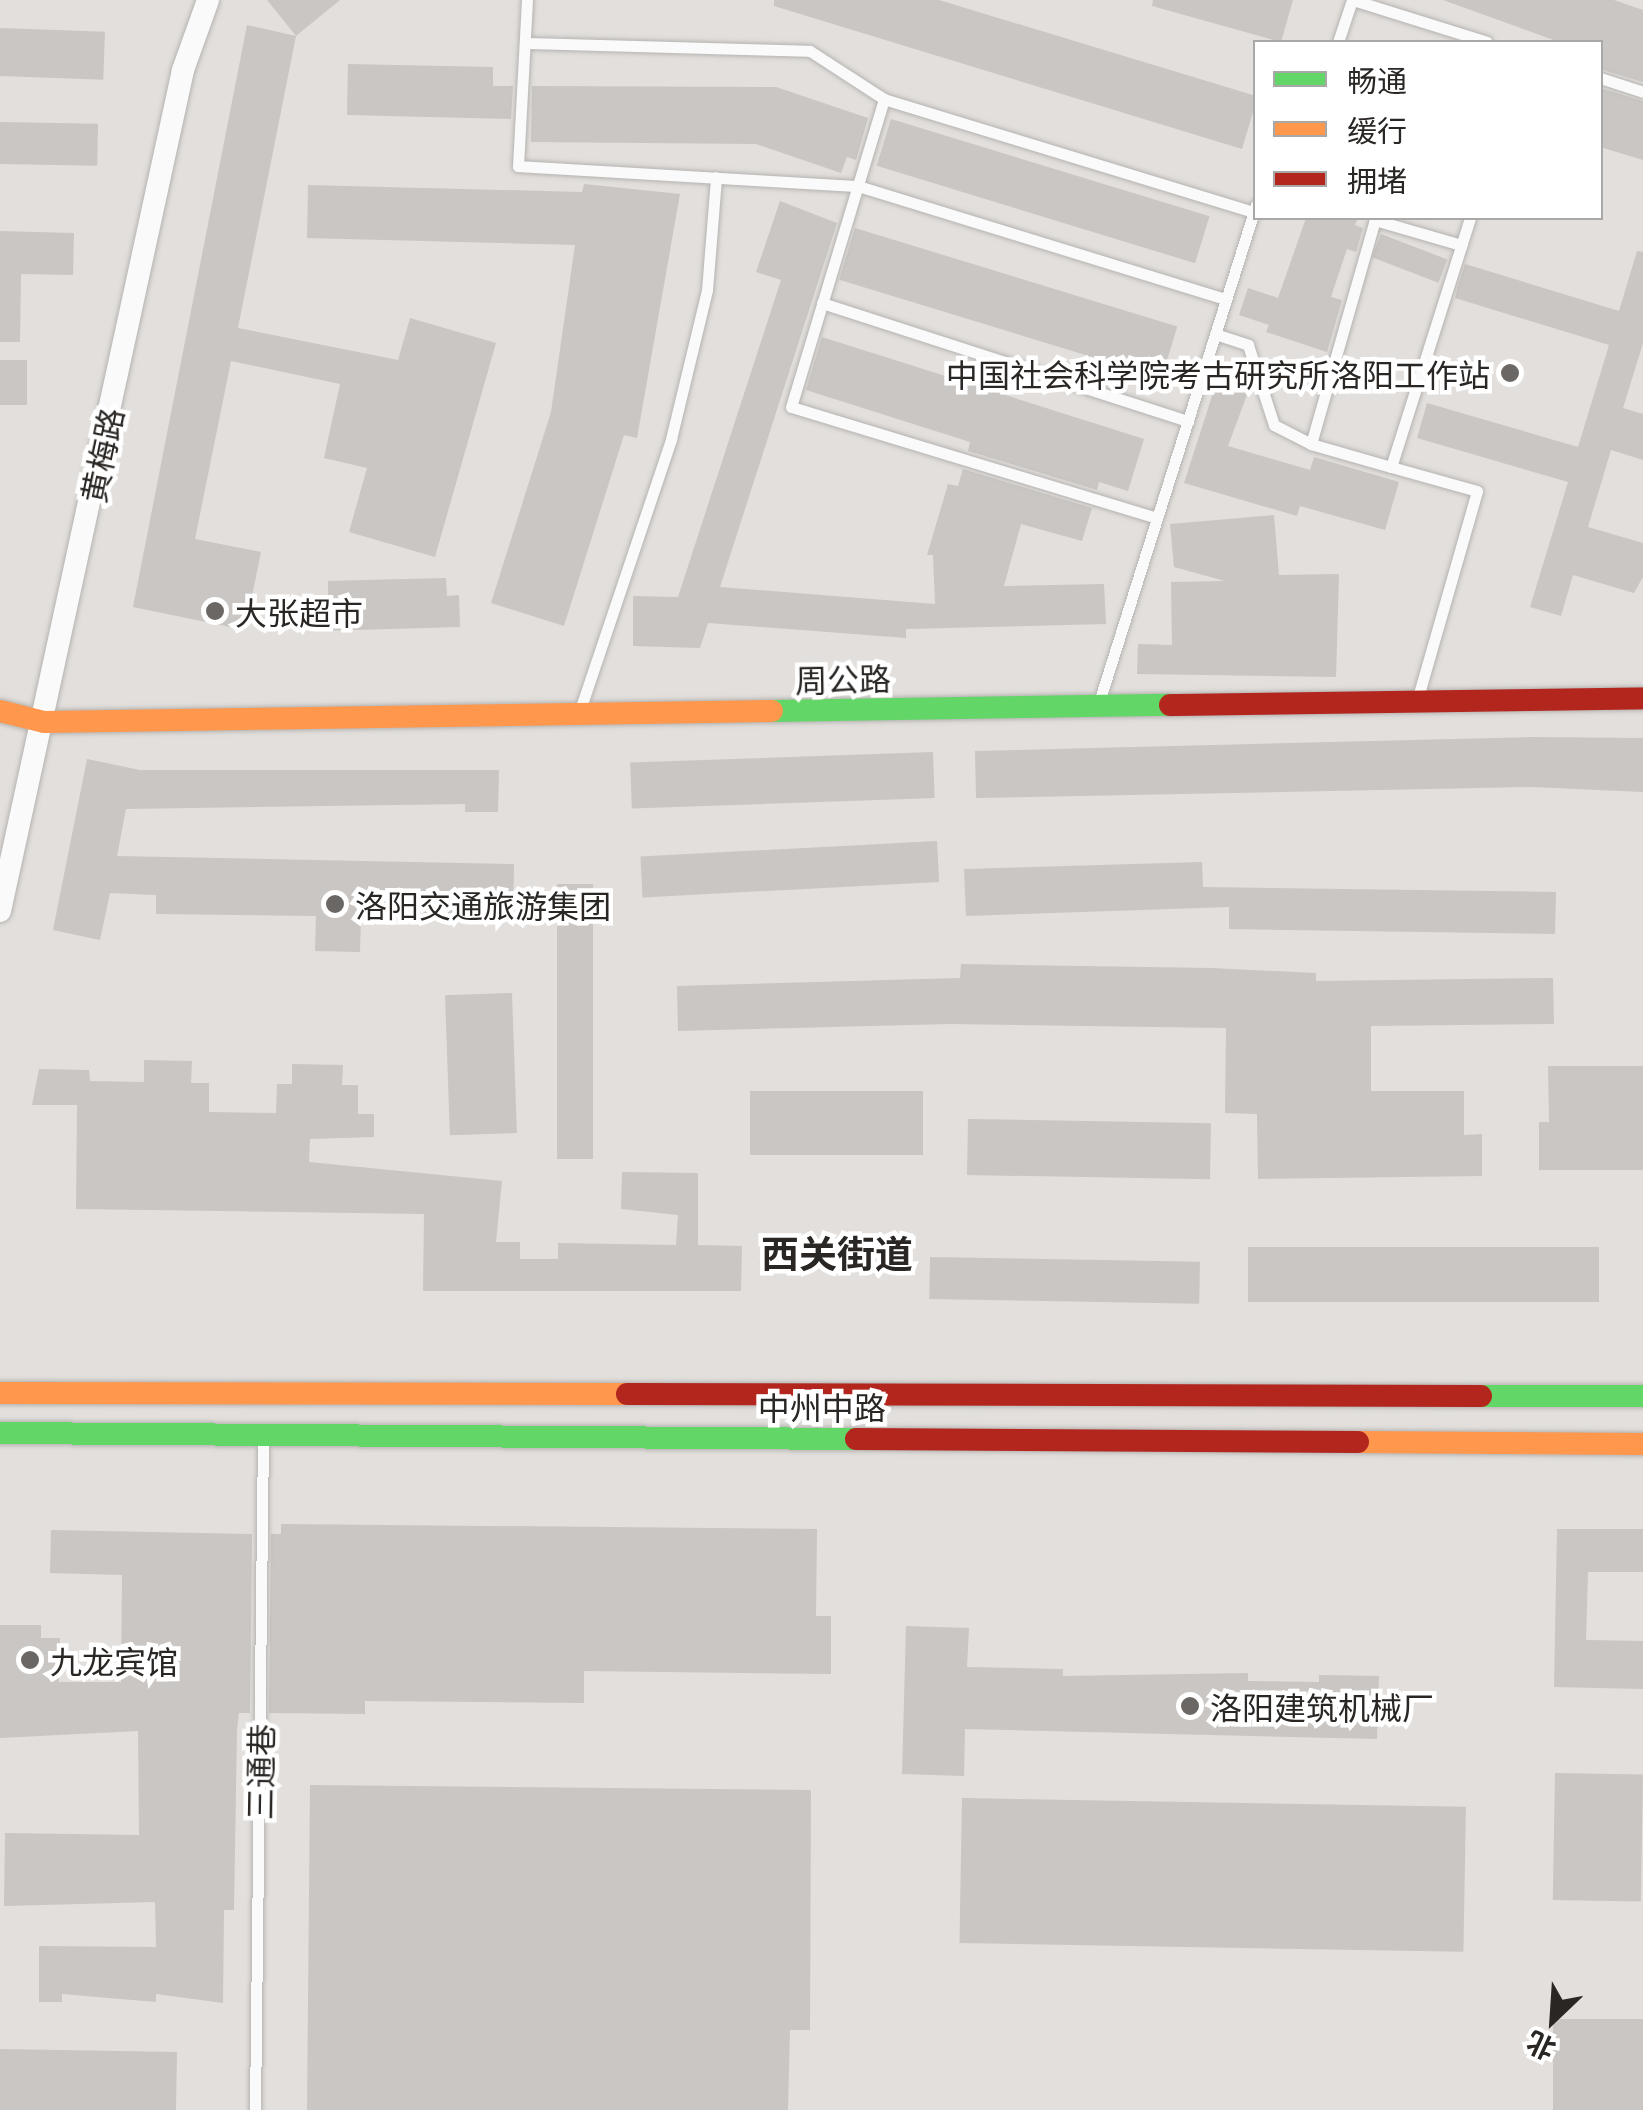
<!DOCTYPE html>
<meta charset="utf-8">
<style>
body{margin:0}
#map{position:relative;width:1643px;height:2110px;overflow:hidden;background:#e2dfdc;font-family:Literata,"Noto Sans SC",serif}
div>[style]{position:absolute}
.building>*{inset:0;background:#c9c6c3;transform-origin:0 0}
.roads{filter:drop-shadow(0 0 2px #b5b3b1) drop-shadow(0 0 2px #b5b3b1)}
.lane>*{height:11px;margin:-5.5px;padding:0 5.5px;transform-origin:5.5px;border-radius:5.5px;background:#fbfafa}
.street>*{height:22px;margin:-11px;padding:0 11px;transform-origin:11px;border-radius:11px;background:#fbfafa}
.fast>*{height:22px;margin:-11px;padding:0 11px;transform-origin:11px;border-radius:11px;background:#63d668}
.slow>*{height:22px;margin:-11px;padding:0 11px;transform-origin:11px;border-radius:11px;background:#ff974d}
.jam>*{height:22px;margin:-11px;padding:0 11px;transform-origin:11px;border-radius:11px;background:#b3261e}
.dots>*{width:28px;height:28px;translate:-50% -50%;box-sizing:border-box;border:5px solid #fff;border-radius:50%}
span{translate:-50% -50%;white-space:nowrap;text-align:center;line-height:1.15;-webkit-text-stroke:9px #fff;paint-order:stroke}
.poi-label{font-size:32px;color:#292624}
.right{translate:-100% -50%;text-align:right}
.left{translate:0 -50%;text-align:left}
.street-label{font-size:32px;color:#292624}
.quarter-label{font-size:38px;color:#292624;font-weight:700}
.legend{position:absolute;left:1253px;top:40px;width:350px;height:180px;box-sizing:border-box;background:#fff;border:2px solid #a9a8a7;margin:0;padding:12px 18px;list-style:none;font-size:30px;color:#292624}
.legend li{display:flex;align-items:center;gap:20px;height:50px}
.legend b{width:50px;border:2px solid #a9a8a7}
.north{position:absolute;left:1503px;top:1970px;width:100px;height:100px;-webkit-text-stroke:8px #fff;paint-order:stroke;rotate:205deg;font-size:28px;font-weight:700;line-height:40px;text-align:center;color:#292624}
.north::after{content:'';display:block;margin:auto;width:35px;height:45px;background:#292624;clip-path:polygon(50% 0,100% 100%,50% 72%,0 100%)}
</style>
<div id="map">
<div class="building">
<i style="clip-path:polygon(267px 0,340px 0,296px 36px)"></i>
<i style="clip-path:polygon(774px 0,939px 0,1256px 96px,1256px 102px,1242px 149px,774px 6px)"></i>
<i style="clip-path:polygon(1153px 0,1293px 0,1281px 42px,1152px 6px)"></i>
<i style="clip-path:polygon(1443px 0,1614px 0,1643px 10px,1643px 82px,1600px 69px,1600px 42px,1559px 42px)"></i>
<i style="clip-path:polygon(247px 25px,296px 36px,238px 328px,398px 360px,410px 318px,496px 343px,435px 557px,349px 532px,367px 468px,324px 458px,340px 384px,231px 361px,195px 539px,261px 552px,245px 630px,133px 607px)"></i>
<i style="left:0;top:28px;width:105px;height:48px;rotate:2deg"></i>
<i style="clip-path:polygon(348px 64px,493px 67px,493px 86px,513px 86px,511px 119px,347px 115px)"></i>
<i style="clip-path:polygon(532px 86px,776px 87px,868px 118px,856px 160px,847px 157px,841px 173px,756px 144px,531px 142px)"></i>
<i style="clip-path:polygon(1600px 88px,1643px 101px,1643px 160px,1600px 147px)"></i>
<i style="left:891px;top:119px;width:333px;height:49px;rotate:17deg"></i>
<i style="left:0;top:122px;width:98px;height:42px;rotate:1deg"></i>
<i style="clip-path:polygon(584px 184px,680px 194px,637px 438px,624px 435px,564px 626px,491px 603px,551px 412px,575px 245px,307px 238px,308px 185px,582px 192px)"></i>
<i style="clip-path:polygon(780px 201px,837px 223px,720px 587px,935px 604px,933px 555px,927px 555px,948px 484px,958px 486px,963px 469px,1092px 508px,1082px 541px,1021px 524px,1004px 586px,1104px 584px,1106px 624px,906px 629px,906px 638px,708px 623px,700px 648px,633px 646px,633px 596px,678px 597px,781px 280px,756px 272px)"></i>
<i style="clip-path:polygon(1306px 218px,1358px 218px,1355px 225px,1363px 228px,1356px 252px,1347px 249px,1331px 297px,1342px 300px,1327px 352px,1266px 332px,1269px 325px,1239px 315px,1248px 288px,1278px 298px)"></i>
<i style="left:855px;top:228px;width:337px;height:54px;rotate:17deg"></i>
<i style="clip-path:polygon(0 231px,74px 233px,73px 275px,21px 274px,20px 342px,0 342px)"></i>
<i style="left:1381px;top:234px;width:71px;height:25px;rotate:21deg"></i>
<i style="clip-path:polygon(1637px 251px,1643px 252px,1643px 343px,1623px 408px,1643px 414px,1643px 460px,1611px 450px,1588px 527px,1643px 543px,1643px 577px,1634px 593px,1573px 575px,1561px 616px,1530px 607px,1568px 482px,1417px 438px,1427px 403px,1578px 447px,1609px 345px,1455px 298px,1458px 286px,1465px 264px,1619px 311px)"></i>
<i style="clip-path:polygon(822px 337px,1144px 439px,1128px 491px,1099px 482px,1097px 490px,968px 451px,970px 442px,806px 390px)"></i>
<i style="left:27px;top:360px;width:45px;height:27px;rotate:90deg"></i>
<i style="clip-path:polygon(1221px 368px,1251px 384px,1228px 446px,1310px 470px,1314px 457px,1399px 482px,1385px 530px,1300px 506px,1297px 516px,1184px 483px)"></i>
<i style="clip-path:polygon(1274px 515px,1279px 575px,1339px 574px,1336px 677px,1137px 674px,1138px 644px,1172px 645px,1171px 582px,1225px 581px,1174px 567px,1170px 524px)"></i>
<i style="clip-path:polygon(446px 578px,447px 596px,459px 595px,460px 627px,318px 631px,317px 599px,328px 599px,328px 581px)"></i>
<i style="clip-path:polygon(1532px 737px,1643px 738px,1643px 792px,1532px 787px,976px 798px,975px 751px)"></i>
<i style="left:933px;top:752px;width:46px;height:303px;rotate:88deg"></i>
<i style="clip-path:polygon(87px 759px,140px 770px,499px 770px,498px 812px,465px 812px,465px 804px,126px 809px,117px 856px,514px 864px,513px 920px,361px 918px,360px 952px,315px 951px,316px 916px,156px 914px,156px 895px,110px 893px,100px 940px,53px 930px)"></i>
<i style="left:937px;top:841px;width:41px;height:297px;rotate:87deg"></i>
<i style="clip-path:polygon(1202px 862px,1203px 887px,1556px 892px,1555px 934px,1229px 929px,1229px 907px,966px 916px,964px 869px)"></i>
<i style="left:557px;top:884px;width:36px;height:275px"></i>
<i style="clip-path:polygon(961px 964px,1211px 968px,1316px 973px,1316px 981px,1553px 978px,1554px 1024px,1371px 1026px,1371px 1091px,1464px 1091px,1464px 1135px,1482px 1134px,1482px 1176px,1258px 1179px,1257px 1114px,1225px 1113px,1226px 1028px,951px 1024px,678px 1031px,677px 986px,960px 978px)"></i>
<i style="left:512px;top:993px;width:140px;height:67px;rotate:88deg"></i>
<i style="clip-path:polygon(144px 1060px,192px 1061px,191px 1083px,209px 1083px,209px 1112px,276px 1113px,277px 1084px,292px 1084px,292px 1064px,343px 1065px,342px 1085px,358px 1085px,358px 1114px,374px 1114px,374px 1137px,310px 1139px,309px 1162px,502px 1181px,496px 1242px,520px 1242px,520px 1259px,558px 1259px,558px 1243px,676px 1245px,678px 1215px,621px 1209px,622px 1172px,698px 1173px,698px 1245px,742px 1246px,741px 1291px,423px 1291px,424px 1214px,76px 1209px,77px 1105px,32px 1105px,39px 1069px,89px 1070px,90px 1081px,144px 1082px)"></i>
<i style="clip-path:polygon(1548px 1066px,1643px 1066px,1643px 1170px,1539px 1170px,1539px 1122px,1549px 1122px)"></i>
<i style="left:923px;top:1091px;width:64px;height:173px;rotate:90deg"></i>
<i style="left:968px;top:1119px;width:243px;height:56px;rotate:1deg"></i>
<i style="left:1248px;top:1247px;width:351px;height:55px"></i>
<i style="left:930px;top:1257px;width:270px;height:42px;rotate:1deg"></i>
<i style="clip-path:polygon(281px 1524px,817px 1529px,816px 1616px,831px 1616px,831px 1674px,584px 1671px,584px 1703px,365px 1701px,365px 1714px,269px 1713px,271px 1534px,281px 1534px)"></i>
<i style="clip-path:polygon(1557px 1529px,1643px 1529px,1643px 1572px,1588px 1572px,1586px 1640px,1643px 1641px,1643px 1689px,1554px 1687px)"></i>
<i style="clip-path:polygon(51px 1530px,252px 1534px,250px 1713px,239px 1713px,237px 1730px,234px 1910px,224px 1910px,223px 2003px,156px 1994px,156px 2002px,62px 1994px,62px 2002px,39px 2002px,39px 1946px,156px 1947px,155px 1902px,4px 1906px,5px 1833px,139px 1835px,138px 1731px,0 1738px,0 1625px,41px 1625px,41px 1638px,60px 1638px,59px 1682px,121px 1682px,122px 1575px,50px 1573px)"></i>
<i style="clip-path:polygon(906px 1626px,969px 1628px,967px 1667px,1063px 1669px,1063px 1676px,1248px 1673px,1248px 1681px,1319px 1682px,1319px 1675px,1379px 1676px,1377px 1739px,965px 1729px,964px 1776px,902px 1774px)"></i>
<i style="left:1555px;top:1773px;width:88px;height:127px;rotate:1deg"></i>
<i style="clip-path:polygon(310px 1785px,811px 1790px,810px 2030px,790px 2030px,788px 2110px,307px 2110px)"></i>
<i style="left:962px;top:1798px;width:504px;height:145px;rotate:1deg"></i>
<i style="left:1553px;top:2019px;width:90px;height:91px"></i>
<i style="left:0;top:2049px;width:177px;height:61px;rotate:1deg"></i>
</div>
<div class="roads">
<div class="lane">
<i style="left:527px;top:0;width:166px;rotate:93.1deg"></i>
<i style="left:518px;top:166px;width:341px;rotate:3.4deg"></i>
<i style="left:858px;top:186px;width:385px;rotate:17.1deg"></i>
<i style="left:1353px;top:0;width:140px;rotate:17.4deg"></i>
<i style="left:1338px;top:42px;width:44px;rotate:-71.6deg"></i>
<i style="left:525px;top:43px;width:285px;rotate:1.6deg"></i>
<i style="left:810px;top:51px;width:88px;rotate:33deg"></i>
<i style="left:1600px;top:78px;width:45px;rotate:18deg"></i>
<i style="left:822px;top:303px;width:385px;rotate:17.9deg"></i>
<i style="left:1215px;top:334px;width:35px;rotate:18deg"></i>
<i style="left:1248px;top:345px;width:84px;rotate:72deg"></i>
<i style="left:1274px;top:425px;width:42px;rotate:27.2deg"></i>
<i style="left:1391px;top:467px;width:83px;rotate:-164deg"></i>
<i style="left:1311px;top:444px;width:233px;rotate:-74.1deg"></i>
<i style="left:1375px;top:220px;width:90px;rotate:16.2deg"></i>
<i style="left:1157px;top:518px;width:382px;rotate:-163.1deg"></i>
<i style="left:791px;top:407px;width:322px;rotate:-73.2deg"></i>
<i style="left:884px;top:99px;width:386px;rotate:17deg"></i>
<i style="left:1418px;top:697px;width:214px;rotate:-74deg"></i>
<i style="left:1477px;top:491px;width:89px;rotate:-164.4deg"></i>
<i style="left:1391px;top:467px;width:261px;rotate:-72.4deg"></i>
<i style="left:1099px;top:702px;width:521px;rotate:-72.47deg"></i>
<i style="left:580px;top:710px;width:286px;rotate:-71.4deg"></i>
<i style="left:671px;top:439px;width:153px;rotate:-76.4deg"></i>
<i style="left:707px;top:290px;width:113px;rotate:-85.4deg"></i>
<i style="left:255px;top:2110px;width:671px;rotate:-89.32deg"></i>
</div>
<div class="street">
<i style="left:0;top:911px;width:861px;rotate:-77.72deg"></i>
<i style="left:183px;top:70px;width:74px;rotate:-70.3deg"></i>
</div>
<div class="fast">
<i style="left:772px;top:711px;width:398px;rotate:-0.9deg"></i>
<i style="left:1481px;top:1396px;width:162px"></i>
<i style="left:0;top:1433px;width:856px;rotate:0.4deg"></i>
</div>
<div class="slow">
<i style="left:0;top:711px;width:45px;rotate:14deg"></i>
<i style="left:44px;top:722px;width:728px;rotate:-0.87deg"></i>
<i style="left:0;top:1393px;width:627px;rotate:0.09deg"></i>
<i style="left:1358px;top:1442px;width:285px;rotate:0.4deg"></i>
</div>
<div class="jam">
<i style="left:1170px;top:705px;width:473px;rotate:-0.8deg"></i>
<i style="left:627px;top:1394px;width:854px;rotate:0.13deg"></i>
<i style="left:856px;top:1439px;width:502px;rotate:0.34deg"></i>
</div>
</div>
<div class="dots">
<i style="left:1510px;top:373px;background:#6a6764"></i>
<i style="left:215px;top:611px;background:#6a6764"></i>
<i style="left:335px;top:904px;background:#6a6764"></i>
<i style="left:30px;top:1660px;background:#6a6764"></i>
<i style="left:1190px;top:1706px;background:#6a6764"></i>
</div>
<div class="poi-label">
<span class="right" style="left:1490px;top:373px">中国社会科学院考古研究所洛阳工作站</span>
<span class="left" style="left:235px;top:611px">大张超市</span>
<span class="left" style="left:355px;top:904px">洛阳交通旅游集团</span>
<span class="left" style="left:50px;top:1660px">九龙宾馆</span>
<span class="left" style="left:1210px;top:1706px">洛阳建筑机械厂</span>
</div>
<div class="street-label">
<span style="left:101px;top:455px;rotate:-78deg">黄梅路</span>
<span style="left:843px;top:678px;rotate:-1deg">周公路</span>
<span style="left:822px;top:1406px">中州中路</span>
<span style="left:259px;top:1772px;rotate:-89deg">三通巷</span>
</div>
<div class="quarter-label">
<span style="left:837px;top:1252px">西关街道</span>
</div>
<ul class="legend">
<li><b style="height:12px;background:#63d668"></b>畅通</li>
<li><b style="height:12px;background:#ff974d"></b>缓行</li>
<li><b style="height:12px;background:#b3261e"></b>拥堵</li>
</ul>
<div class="north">北</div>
</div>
